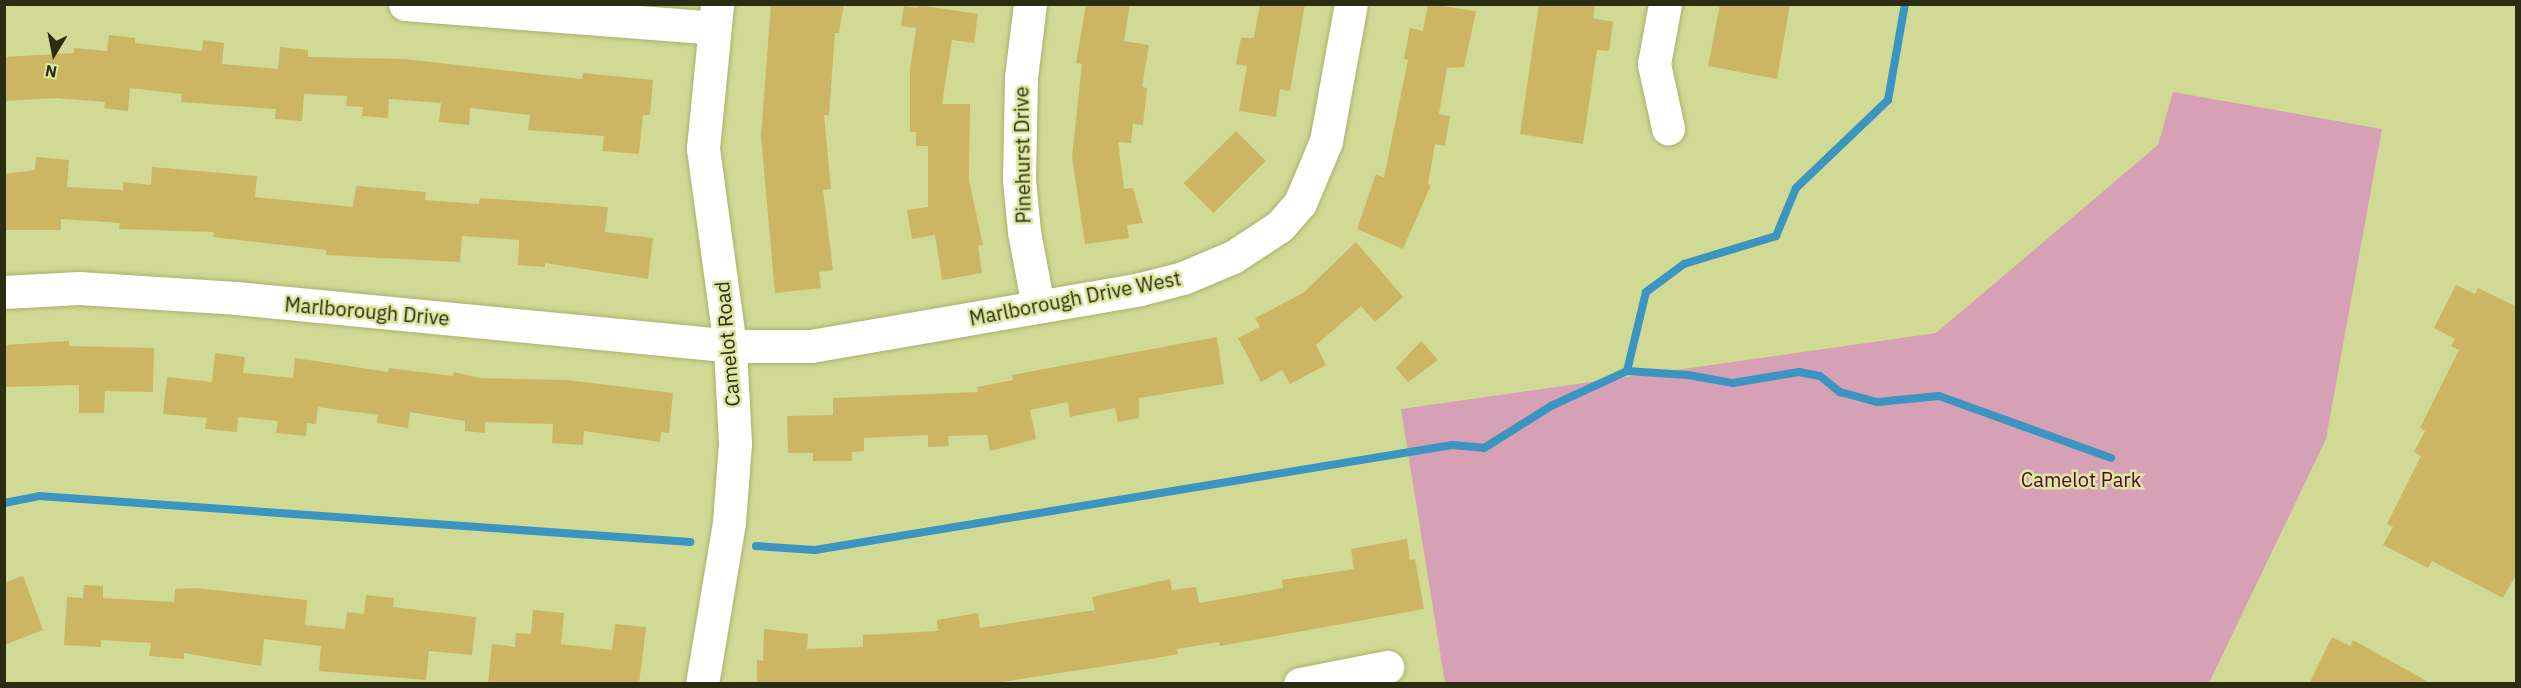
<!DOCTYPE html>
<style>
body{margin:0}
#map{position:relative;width:2521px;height:688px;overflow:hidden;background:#d1da95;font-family:"IBM Plex Sans",sans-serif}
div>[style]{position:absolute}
.green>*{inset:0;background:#d6a0b5}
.stream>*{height:8px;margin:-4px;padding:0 4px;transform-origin:4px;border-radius:4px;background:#3c94c0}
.building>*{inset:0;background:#ccb563;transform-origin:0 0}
.roads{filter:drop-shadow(0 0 2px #a9b16d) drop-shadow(0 0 2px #a9b16d)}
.minor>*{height:33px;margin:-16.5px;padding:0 16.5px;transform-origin:16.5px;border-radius:16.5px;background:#fff}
span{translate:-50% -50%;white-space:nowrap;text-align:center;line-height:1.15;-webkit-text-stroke:5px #dee7a1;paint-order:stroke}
.street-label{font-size:20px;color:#2a2d11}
.park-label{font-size:20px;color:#51092f}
.frame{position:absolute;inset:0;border:6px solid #2a2d11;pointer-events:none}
.north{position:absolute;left:24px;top:24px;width:60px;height:60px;-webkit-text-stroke:4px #dee7a1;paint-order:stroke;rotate:190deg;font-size:16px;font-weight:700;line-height:24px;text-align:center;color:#2a2d11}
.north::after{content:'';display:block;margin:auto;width:21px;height:27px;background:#2a2d11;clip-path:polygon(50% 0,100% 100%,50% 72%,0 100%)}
</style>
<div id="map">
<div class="green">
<i style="clip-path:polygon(2173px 92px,2382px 129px,2326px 439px,2209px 683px,1445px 683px,1401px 409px,1936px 333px,2158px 145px)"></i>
</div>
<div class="stream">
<i style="left:1627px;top:371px;width:61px;rotate:3.8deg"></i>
<i style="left:1688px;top:375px;width:46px;rotate:10.1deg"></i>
<i style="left:1733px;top:383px;width:67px;rotate:-9.5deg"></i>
<i style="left:1799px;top:372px;width:21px;rotate:11deg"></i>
<i style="left:1820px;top:376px;width:26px;rotate:39deg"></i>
<i style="left:1840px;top:392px;width:39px;rotate:15deg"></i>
<i style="left:1878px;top:402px;width:61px;rotate:-5.6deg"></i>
<i style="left:1939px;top:396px;width:183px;rotate:19.8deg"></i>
<i style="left:4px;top:503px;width:36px;rotate:-11deg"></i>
<i style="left:39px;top:496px;width:653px;rotate:4.04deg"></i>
<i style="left:756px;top:546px;width:59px;rotate:3.9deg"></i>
<i style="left:815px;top:550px;width:646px;rotate:-9.36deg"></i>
<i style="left:1452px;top:445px;width:32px;rotate:5deg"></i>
<i style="left:1484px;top:448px;width:79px;rotate:-32.1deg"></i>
<i style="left:1551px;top:406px;width:84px;rotate:-24.7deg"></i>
<i style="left:1627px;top:371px;width:81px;rotate:-76.5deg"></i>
<i style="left:1646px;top:292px;width:47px;rotate:-36.4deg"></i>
<i style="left:1684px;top:264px;width:96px;rotate:-16.9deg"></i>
<i style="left:1776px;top:236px;width:52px;rotate:-67.4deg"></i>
<i style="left:1796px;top:188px;width:127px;rotate:-43.7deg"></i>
<i style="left:1888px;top:100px;width:97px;rotate:-80deg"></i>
</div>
<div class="building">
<i style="clip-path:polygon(771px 4px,844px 4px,839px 33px,835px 33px,829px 115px,824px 115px,831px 189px,823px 190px,833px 270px,819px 272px,821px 288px,775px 293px,761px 136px)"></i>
<i style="clip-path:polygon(1086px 4px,1130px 4px,1124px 41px,1149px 45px,1142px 87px,1147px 88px,1143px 125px,1133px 124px,1131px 143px,1118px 142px,1124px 189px,1133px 188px,1143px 223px,1127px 225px,1129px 238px,1085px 244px,1072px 157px,1082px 64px,1076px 63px)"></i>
<i style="clip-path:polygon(1260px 4px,1305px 4px,1290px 91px,1280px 89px,1276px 117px,1239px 111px,1247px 66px,1236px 64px,1241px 38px,1254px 38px)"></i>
<i style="clip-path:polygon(1428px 4px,1476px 11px,1464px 67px,1447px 68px,1439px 114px,1450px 116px,1445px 146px,1435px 144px,1428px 184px,1431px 185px,1403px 249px,1357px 229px,1376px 174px,1384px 178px,1408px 60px,1404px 59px,1410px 28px,1423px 31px)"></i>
<i style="clip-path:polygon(1539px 4px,1595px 4px,1593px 18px,1613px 22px,1609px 51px,1597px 50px,1583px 144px,1520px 134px)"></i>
<i style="clip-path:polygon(1720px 4px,1790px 4px,1777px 79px,1708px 66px)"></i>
<i style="clip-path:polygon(918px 5px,978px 14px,974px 43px,952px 40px,942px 104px,970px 104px,969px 180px,983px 245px,978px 246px,982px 273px,942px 280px,935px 235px,912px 239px,907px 210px,928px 207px,928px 146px,916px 146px,916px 132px,910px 132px,910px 70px,916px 28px,901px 26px,904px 6px,917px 8px)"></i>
<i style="clip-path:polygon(109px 35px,135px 38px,135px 43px,202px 51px,203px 40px,224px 43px,222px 64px,278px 69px,280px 47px,308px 50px,308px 57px,404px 59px,582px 79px,583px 73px,653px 80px,650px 115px,643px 115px,639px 154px,602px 151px,604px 136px,528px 130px,530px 115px,470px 108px,469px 125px,439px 122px,441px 103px,389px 99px,388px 118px,362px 116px,363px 107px,346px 106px,347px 96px,304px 94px,302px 121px,275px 119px,276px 109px,181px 102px,182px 94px,130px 88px,128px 111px,104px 108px,105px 102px,57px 98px,4px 101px,4px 57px,74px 53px,74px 48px,107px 51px)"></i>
<i style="left:1236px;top:131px;width:42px;height:74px;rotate:45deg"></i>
<i style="clip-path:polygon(36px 157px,69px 160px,67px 187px,123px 190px,123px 182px,151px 185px,152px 167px,257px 176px,255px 197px,353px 207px,356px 186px,426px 192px,425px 200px,479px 204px,480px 198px,608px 207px,605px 232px,653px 238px,648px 279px,545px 263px,545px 267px,518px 265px,519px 240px,462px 236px,460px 262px,326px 255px,326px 250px,213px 237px,214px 232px,119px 229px,120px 223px,61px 219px,61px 230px,4px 230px,4px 174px,35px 170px)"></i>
<i style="clip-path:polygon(1356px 242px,1403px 297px,1375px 322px,1361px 306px,1316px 345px,1326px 365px,1290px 384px,1282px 370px,1261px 382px,1238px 338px,1260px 327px,1255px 318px,1303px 293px)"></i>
<i style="clip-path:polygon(2456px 285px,2475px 294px,2478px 288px,2517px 307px,2517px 573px,2503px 598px,2432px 561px,2428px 568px,2383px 545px,2393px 527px,2387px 524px,2421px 456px,2414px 452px,2425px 431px,2420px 428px,2459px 350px,2451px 346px,2455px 339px,2434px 328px)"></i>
<i style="clip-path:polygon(1217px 337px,1224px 384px,1139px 398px,1139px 418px,1118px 422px,1115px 408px,1070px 417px,1068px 402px,1030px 410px,1036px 439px,990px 451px,987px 435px,948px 436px,949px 446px,928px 447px,928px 435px,864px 438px,864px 451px,852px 452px,852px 461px,813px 461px,813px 453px,788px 453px,787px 416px,833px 415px,833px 398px,978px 392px,977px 387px,1013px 380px,1012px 375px)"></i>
<i style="clip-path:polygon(69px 341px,69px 346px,154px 348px,153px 392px,105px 391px,104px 413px,79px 413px,79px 385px,4px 387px,4px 345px)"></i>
<i style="clip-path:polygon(1421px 341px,1438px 360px,1408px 382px,1396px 368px)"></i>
<i style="clip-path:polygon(215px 353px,245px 357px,243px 373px,293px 378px,295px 358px,388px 372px,389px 368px,453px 376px,454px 372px,480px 378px,567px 380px,673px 393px,669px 433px,661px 432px,660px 442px,584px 431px,583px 445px,552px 443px,553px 424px,485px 422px,485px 433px,465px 431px,465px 421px,410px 412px,408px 428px,377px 423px,378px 415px,318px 407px,316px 424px,307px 423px,306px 436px,276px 433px,278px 421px,238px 417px,237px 432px,205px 429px,207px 418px,163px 414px,167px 377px,212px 382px)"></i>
<i style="clip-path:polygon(1407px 539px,1410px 560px,1415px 559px,1424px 609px,1220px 646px,1219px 642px,1177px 649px,1178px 654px,1151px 659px,989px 684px,757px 684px,757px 660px,763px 661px,764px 629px,808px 634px,807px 649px,863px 647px,863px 635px,938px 631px,937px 620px,978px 613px,980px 628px,1095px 610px,1092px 597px,1170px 579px,1172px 590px,1196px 587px,1199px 603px,1283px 588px,1282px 580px,1354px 569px,1351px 549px)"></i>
<i style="clip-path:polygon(23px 576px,43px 630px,4px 645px,4px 583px)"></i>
<i style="clip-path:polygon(84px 585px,103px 586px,103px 598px,174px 602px,175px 589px,195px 588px,307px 600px,305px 625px,345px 629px,347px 612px,364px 614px,366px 595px,394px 598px,393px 607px,476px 617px,472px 655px,429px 651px,426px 680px,319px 671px,321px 646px,264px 639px,261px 666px,184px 653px,184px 659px,149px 656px,151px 643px,101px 640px,101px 647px,64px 645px,67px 597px,83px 598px)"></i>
<i style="clip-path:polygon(533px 610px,564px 613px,561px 644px,612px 650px,615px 624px,646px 627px,639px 684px,488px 684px,492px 644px,515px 647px,516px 633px,531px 634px)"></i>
<i style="clip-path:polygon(2332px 637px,2350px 646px,2353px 640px,2432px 684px,2309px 684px)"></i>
</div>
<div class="roads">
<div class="minor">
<i style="left:405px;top:4px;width:310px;rotate:4.4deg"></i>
<i style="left:1030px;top:4px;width:74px;rotate:97deg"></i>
<i style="left:1021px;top:77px;width:102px;rotate:91.1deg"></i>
<i style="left:1019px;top:179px;width:53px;rotate:84.6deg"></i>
<i style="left:1024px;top:232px;width:75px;rotate:79.3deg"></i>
<i style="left:1665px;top:4px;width:61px;rotate:100.4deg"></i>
<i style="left:1654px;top:64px;width:66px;rotate:77.7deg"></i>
<i style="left:4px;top:292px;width:75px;rotate:-3.1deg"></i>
<i style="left:79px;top:288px;width:157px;rotate:3.6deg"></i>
<i style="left:236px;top:298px;width:496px;rotate:5.5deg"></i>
<i style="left:730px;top:346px;width:81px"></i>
<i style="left:811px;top:346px;width:334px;rotate:-9.8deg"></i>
<i style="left:1140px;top:289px;width:44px;rotate:-14.3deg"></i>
<i style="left:1183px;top:278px;width:54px;rotate:-22.8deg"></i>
<i style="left:1233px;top:257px;width:56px;rotate:-33.4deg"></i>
<i style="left:1280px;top:226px;width:30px;rotate:-49deg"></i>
<i style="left:1300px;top:203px;width:67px;rotate:-67.2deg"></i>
<i style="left:1326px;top:141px;width:139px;rotate:-79.7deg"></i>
<i style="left:702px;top:684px;width:163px;rotate:-80.5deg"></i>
<i style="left:729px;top:523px;width:80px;rotate:-85.7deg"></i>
<i style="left:735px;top:443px;width:97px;rotate:-93deg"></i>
<i style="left:730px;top:346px;width:200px;rotate:-97.8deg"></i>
<i style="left:703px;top:148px;width:145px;rotate:-84.4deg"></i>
<i style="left:1300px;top:684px;width:89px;rotate:-11.1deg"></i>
</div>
</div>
<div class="street-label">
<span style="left:1022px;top:155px;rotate:-91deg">Pinehurst Drive</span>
<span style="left:1075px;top:298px;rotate:-11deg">Marlborough Drive West</span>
<span style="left:367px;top:311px;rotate:5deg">Marlborough Drive</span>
<span style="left:727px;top:344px;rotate:-95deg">Camelot Road</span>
</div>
<div class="park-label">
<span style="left:2081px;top:479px">Camelot Park</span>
</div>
<div class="frame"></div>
<div class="north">N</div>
</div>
